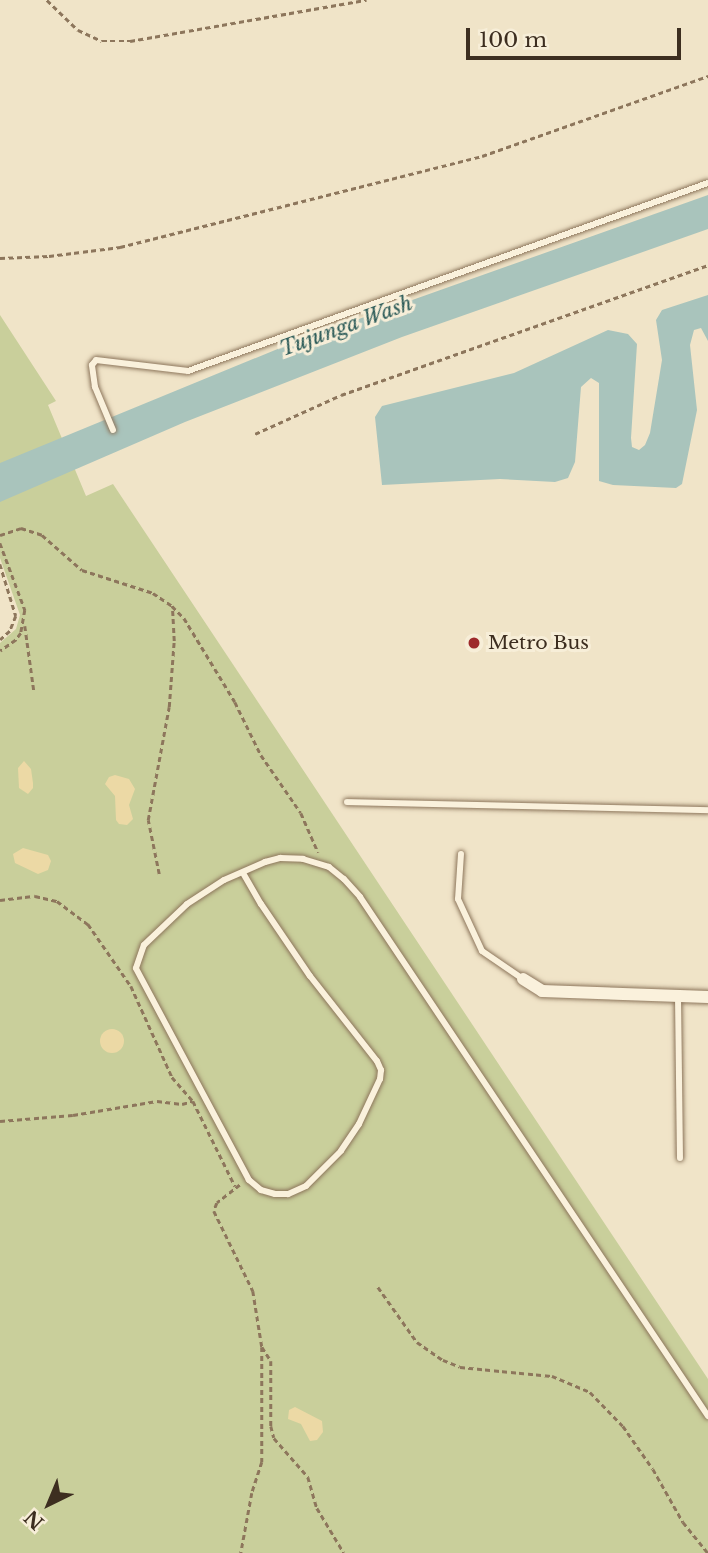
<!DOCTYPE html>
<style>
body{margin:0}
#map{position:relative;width:708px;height:1553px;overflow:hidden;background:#f0e4c8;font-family:"Libre Baskerville",serif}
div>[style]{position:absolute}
.green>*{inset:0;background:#c9cf9b}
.sand>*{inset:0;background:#ecd9a5}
.round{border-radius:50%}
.water>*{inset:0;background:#a9c4bc}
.path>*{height:2.5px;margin-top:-1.25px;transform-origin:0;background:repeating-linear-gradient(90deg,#8d765c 0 5px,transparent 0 8.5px)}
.roads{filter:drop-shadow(0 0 2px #8d765c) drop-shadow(0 0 2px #8d765c)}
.lane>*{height:6px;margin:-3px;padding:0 3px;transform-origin:3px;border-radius:3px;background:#faf1dc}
.street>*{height:12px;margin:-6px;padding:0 6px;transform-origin:6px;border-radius:6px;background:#faf1dc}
.dots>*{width:19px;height:19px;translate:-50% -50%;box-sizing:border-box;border:4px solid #f7eed8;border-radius:50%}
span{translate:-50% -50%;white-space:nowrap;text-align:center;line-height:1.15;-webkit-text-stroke:6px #f7eed8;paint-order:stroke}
.poi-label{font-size:19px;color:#3d2e20}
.left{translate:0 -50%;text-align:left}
.water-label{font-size:21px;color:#2f5d5a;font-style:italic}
.north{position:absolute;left:14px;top:1469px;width:70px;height:70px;-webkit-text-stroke:5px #f7eed8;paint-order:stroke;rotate:223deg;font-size:19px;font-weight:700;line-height:28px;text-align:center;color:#3d2e20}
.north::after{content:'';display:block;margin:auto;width:24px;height:32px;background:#3d2e20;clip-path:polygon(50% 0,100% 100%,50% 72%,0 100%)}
.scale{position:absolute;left:466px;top:28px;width:215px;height:32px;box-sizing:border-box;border:4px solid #3d2e20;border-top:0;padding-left:9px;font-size:21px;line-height:24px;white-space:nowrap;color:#3d2e20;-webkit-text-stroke:5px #f7eed8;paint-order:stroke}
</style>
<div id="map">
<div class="green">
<i style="clip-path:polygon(0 315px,56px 401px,48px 405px,86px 496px,113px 484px,708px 1379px,708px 1553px,0 1553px,0 643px,16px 629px,20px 615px,0 558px)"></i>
</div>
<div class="sand">
<i style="clip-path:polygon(24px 761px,31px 769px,33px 783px,33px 788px,28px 794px,19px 788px,18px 768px)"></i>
<i style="clip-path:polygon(115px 775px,129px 779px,135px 789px,129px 805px,133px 819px,127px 825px,119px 824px,116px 820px,115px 796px,105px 784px,109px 777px)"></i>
<i style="clip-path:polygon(23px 848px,48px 855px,51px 861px,48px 870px,38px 874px,15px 863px,13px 854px)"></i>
<i class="round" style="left:100px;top:1029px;width:24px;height:24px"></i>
<i style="clip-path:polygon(295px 1407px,322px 1421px,323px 1432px,317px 1440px,310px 1441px,301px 1424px,288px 1419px,289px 1410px)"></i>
</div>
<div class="water">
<i style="clip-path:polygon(708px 195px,708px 229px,402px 337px,185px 422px,0 502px,0 463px,297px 341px)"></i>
<i style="clip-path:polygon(708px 295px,708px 341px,701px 328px,694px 330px,690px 345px,697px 410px,682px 484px,676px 488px,613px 485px,599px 481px,599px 383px,591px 378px,581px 387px,575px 462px,568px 478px,555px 482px,500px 479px,382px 485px,375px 417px,382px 406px,514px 373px,608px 330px,628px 334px,637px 344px,631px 438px,632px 447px,639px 450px,645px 445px,650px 433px,662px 360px,656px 320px,662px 310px)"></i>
</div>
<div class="path">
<i style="left:47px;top:0;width:43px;rotate:44.1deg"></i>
<i style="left:78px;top:30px;width:26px;rotate:25deg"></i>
<i style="left:102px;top:41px;width:28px"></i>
<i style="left:130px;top:41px;width:240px;rotate:-9.9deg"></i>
<i style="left:0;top:258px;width:49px;rotate:-2.3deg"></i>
<i style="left:49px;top:256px;width:72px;rotate:-7.2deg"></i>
<i style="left:120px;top:247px;width:373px;rotate:-14.1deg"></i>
<i style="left:482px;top:156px;width:240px;rotate:-19.5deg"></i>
<i style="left:255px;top:434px;width:94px;rotate:-24.4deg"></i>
<i style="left:341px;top:395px;width:389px;rotate:-19.5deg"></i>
<i style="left:0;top:535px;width:22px;rotate:-18deg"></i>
<i style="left:21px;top:528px;width:22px;rotate:18deg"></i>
<i style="left:42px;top:535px;width:53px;rotate:41.2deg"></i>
<i style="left:82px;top:570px;width:75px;rotate:17.9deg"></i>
<i style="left:153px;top:593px;width:23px;rotate:34deg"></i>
<i style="left:172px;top:606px;width:17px;rotate:45deg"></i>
<i style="left:184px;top:618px;width:98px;rotate:58.7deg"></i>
<i style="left:235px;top:702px;width:59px;rotate:63.9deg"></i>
<i style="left:261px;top:755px;width:70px;rotate:55.4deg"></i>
<i style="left:301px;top:813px;width:43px;rotate:66.4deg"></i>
<i style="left:0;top:543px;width:72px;rotate:69.5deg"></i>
<i style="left:25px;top:610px;width:23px;rotate:100deg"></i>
<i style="left:21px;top:633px;width:9px;rotate:126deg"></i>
<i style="left:16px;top:640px;width:19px;rotate:145deg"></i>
<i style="left:0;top:564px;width:54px;rotate:72.9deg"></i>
<i style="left:16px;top:616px;width:16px;rotate:112deg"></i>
<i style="left:10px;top:631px;width:13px;rotate:138deg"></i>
<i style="left:25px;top:626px;width:66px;rotate:82.1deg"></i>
<i style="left:159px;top:874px;width:55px;rotate:-101.5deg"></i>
<i style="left:148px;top:820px;width:115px;rotate:-79.5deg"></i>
<i style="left:169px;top:707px;width:66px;rotate:-85.7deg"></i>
<i style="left:174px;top:641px;width:35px;rotate:-93deg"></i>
<i style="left:0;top:900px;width:35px;rotate:-7deg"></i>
<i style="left:35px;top:896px;width:23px;rotate:13deg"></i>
<i style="left:57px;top:901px;width:39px;rotate:37deg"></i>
<i style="left:88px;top:924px;width:75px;rotate:55.3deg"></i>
<i style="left:131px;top:986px;width:100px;rotate:65.7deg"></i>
<i style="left:172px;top:1077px;width:32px;rotate:49deg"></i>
<i style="left:0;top:1121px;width:73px;rotate:-4.7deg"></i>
<i style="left:73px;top:1115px;width:85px;rotate:-9.5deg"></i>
<i style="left:157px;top:1101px;width:25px;rotate:7deg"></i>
<i style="left:182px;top:1104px;width:11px;rotate:-15deg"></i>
<i style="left:193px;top:1101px;width:95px;rotate:63.7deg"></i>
<i style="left:240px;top:1185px;width:29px;rotate:142deg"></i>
<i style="left:217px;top:1203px;width:9px;rotate:111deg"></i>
<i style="left:214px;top:1211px;width:89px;rotate:64deg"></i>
<i style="left:253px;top:1291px;width:57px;rotate:80.9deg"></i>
<i style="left:262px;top:1347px;width:115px;rotate:90deg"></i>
<i style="left:262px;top:1462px;width:33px;rotate:108deg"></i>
<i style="left:252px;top:1493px;width:61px;rotate:100.4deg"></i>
<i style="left:378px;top:1287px;width:67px;rotate:54.7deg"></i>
<i style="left:417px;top:1342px;width:32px;rotate:35deg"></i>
<i style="left:443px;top:1360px;width:18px;rotate:22deg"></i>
<i style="left:460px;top:1367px;width:92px;rotate:5.6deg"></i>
<i style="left:552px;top:1376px;width:41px;rotate:22.8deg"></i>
<i style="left:590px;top:1392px;width:47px;rotate:45.9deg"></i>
<i style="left:623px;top:1426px;width:52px;rotate:55.1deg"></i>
<i style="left:653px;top:1469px;width:61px;rotate:60.5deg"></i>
<i style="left:683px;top:1522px;width:40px;rotate:51deg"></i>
<i style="left:262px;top:1347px;width:17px;rotate:57deg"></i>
<i style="left:271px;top:1361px;width:65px;rotate:90deg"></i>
<i style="left:271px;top:1426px;width:12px;rotate:76deg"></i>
<i style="left:274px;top:1438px;width:52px;rotate:48.9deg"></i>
<i style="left:308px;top:1477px;width:32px;rotate:74deg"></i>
<i style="left:317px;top:1508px;width:52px;rotate:59deg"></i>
</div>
<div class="roads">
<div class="lane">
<i style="left:113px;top:430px;width:47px;rotate:-112.7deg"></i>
<i style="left:95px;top:387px;width:22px;rotate:-98deg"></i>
<i style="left:92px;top:365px;width:6px;rotate:-51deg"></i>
<i style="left:96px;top:360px;width:93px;rotate:6.8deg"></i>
<i style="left:188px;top:371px;width:553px;rotate:-19.88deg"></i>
<i style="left:347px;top:802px;width:361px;rotate:1.3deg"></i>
<i style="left:461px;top:854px;width:45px;rotate:93.8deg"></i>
<i style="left:458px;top:899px;width:57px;rotate:65.2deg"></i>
<i style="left:482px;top:951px;width:50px;rotate:34.3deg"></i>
<i style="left:243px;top:873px;width:36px;rotate:60deg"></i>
<i style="left:261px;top:904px;width:87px;rotate:55.8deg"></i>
<i style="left:310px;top:976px;width:108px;rotate:51.8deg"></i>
<i style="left:377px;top:1061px;width:10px;rotate:66deg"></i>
<i style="left:381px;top:1070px;width:9px;rotate:96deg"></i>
<i style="left:380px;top:1079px;width:50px;rotate:115deg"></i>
<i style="left:359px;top:1124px;width:32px;rotate:124deg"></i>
<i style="left:341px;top:1151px;width:49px;rotate:135deg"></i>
<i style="left:306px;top:1186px;width:20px;rotate:156deg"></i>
<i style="left:288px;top:1194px;width:13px;rotate:180deg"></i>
<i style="left:275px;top:1194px;width:15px;rotate:-164deg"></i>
<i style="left:261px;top:1190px;width:16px;rotate:-140deg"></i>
<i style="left:249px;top:1180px;width:240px;rotate:-118.1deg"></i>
<i style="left:136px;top:968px;width:24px;rotate:-71deg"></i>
<i style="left:144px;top:945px;width:59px;rotate:-43.6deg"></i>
<i style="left:187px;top:904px;width:44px;rotate:-33deg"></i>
<i style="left:224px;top:880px;width:45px;rotate:-23.7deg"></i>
<i style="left:265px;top:862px;width:16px;rotate:-15deg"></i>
<i style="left:280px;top:858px;width:23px;rotate:2deg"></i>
<i style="left:303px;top:859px;width:27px;rotate:17deg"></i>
<i style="left:329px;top:867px;width:19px;rotate:39deg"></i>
<i style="left:344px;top:879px;width:24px;rotate:48deg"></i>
<i style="left:360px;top:897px;width:625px;rotate:56.16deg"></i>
<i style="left:678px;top:996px;width:162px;rotate:89.3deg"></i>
</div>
<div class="street">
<i style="left:523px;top:979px;width:22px;rotate:32deg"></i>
<i style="left:542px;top:991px;width:166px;rotate:2.1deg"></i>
</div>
</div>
<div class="dots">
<i style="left:474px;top:643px;background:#9e2a2b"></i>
</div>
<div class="poi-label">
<span class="left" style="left:488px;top:643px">Metro Bus</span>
</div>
<div class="water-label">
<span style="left:346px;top:326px;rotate:-20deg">Tujunga Wash</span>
</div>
<div class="north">N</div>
<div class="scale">100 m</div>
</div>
